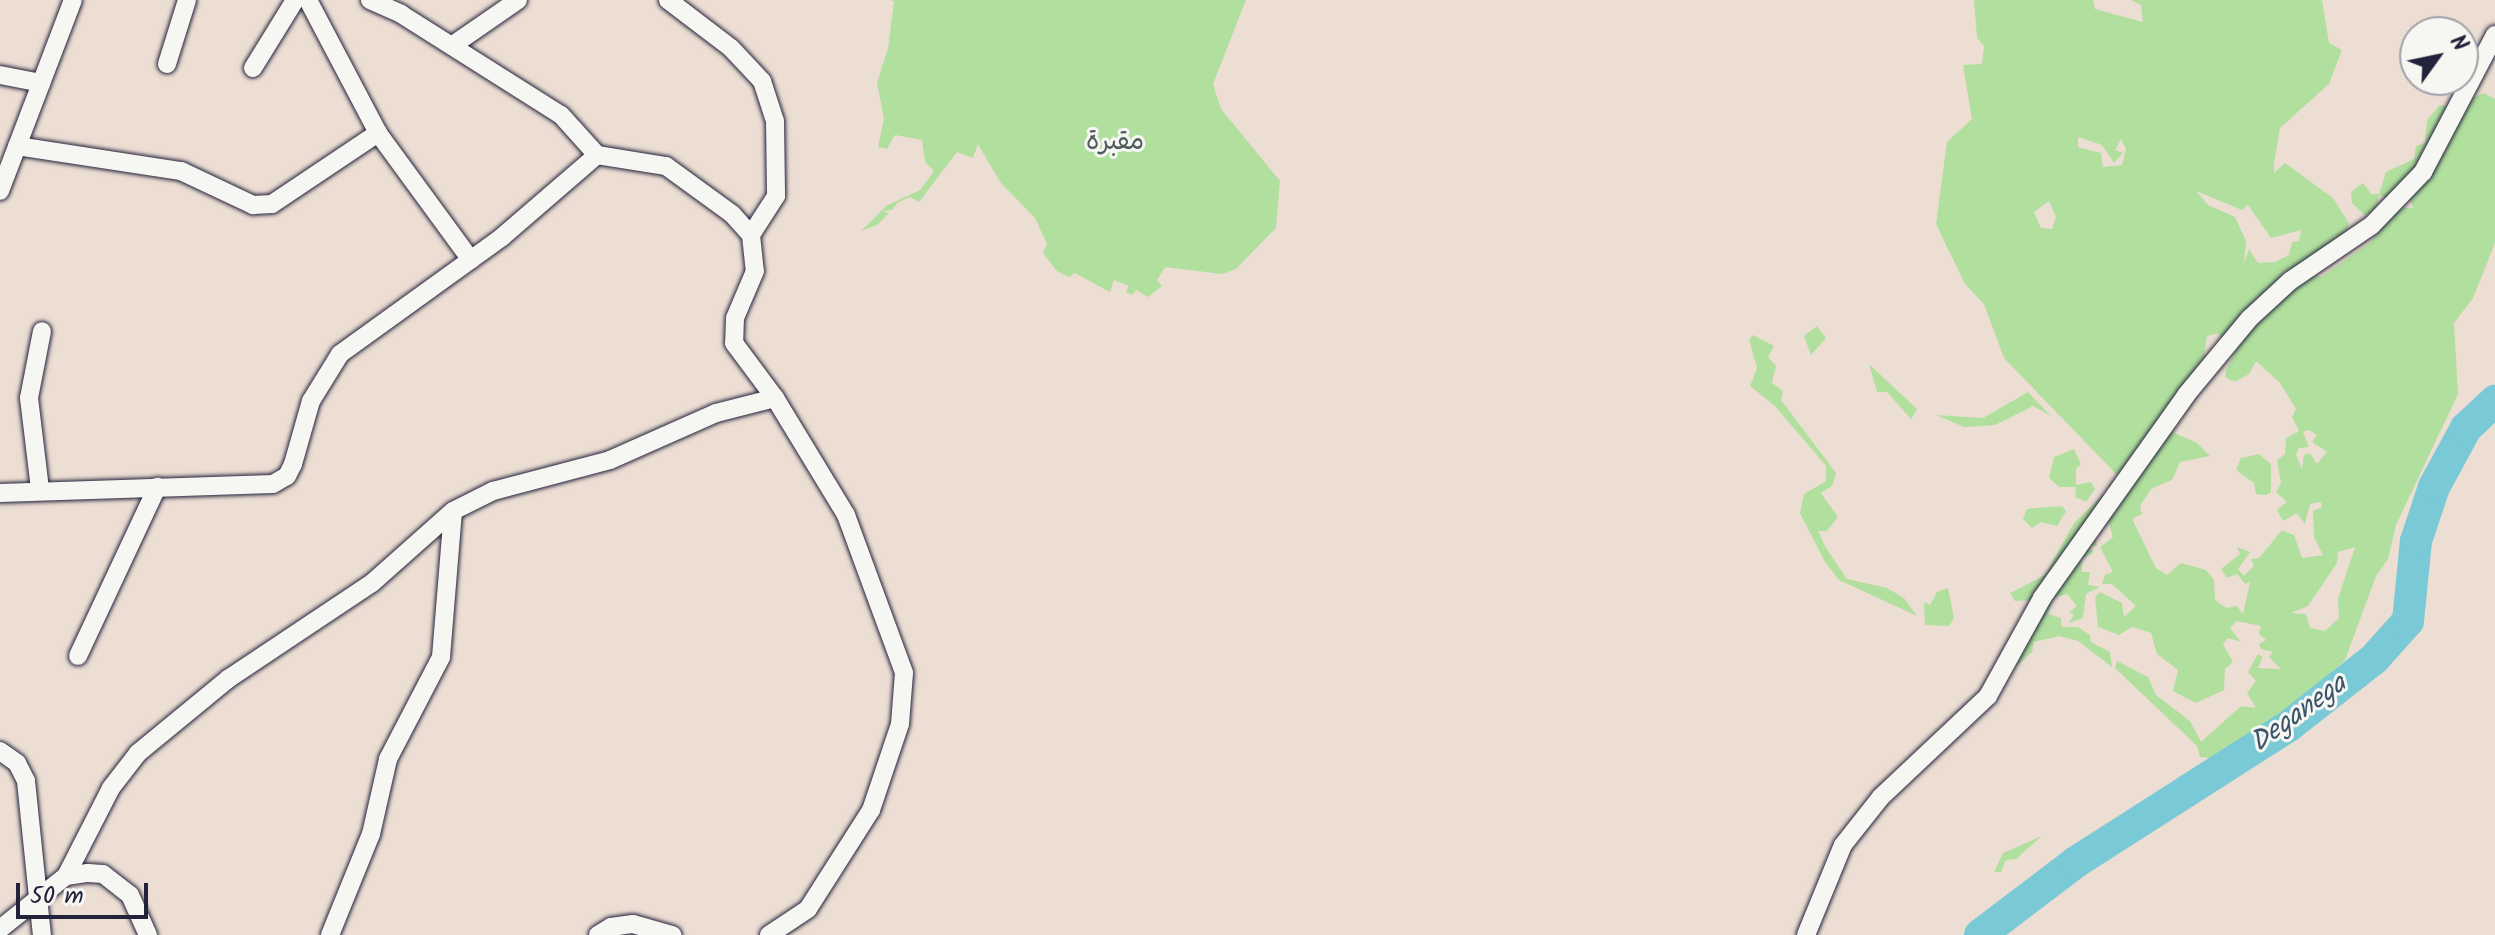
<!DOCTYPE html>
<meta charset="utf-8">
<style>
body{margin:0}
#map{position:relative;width:2495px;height:935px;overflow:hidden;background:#edded4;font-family:Kalam,"Playpen Sans Arabic",sans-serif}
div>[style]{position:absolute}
.green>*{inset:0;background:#b1df9e}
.river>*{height:32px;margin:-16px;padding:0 16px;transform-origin:16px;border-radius:16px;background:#7ac9d7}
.roads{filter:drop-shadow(0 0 2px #22223b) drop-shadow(0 0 2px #22223b)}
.street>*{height:18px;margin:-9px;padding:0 9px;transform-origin:9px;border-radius:9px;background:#f6f6f2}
span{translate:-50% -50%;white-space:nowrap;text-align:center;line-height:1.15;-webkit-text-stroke:6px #f6f6f2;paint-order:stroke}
.park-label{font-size:26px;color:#4d5b59}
.water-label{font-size:28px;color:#3c546a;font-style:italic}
.north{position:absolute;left:2399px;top:16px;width:80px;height:80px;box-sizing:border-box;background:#f6f6f2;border:2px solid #a1a1a9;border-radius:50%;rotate:57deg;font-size:22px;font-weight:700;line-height:32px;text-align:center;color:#22223b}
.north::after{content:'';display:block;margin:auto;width:28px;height:36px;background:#22223b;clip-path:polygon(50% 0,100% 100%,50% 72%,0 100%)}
.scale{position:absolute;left:16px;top:883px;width:132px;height:36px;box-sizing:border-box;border:4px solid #22223b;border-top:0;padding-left:10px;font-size:24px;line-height:28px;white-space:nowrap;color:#22223b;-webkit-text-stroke:6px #f6f6f2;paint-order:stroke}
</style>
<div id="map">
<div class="green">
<i style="clip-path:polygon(888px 0,1246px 0,1213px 84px,1221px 109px,1280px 181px,1276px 228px,1236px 269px,1222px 274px,1165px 267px,1157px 280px,1162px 286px,1148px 297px,1136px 290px,1132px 295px,1126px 292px,1129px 286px,1114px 280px,1110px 292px,1075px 273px,1069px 277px,1057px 271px,1043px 253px,1047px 244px,1035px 218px,1000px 182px,978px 144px,973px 158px,957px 152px,919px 202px,910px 197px,897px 203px,892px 210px,882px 211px,889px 213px,877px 225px,861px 231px,886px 206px,920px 190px,934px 171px,925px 162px,922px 140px,895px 135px,887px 149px,878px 147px,884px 119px,877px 83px,888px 48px,894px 1px)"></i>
<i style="clip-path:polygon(evenodd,1974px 0,2093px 0,2095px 9px,2143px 22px,2141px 5px,2131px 0,2322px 0,2329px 43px,2342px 50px,2329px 84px,2280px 128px,2274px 163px,2274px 173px,2285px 163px,2333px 198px,2349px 223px,2347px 232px,2295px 270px,2285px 271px,2249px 311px,2241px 312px,2224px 341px,2218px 333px,2207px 336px,2204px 357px,2117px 475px,2004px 358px,1984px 304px,1965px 284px,1936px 224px,1947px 142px,1972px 119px,1963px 65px,1982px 64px,1984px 46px,1977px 38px,1974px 0,2078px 137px,2102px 145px,2114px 163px,2123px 153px,2115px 150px,2121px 139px,2126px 149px,2122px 165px,2103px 167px,2101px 153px,2078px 147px,2078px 137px,1974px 0,2196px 191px,2242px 210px,2248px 205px,2271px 238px,2301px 230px,2299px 241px,2292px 242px,2289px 255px,2275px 262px,2258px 263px,2249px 249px,2244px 264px,2246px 241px,2235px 217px,2208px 205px,2196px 191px,1974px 0,2049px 201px,2056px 217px,2052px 229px,2041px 228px,2034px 212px,2049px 201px)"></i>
<i style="clip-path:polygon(evenodd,2484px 93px,2495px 99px,2495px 243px,2473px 298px,2454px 323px,2458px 394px,2396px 525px,2388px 559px,2376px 576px,2345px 660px,2249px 746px,2222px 759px,2200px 757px,2197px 746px,2115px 668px,2117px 661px,2148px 677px,2156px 695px,2190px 721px,2201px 742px,2241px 706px,2256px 708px,2247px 693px,2256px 681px,2248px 672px,2258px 654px,2263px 657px,2258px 668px,2281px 669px,2269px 657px,2273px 652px,2261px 649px,2259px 644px,2266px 640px,2259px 634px,2261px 626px,2237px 621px,2230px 628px,2241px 642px,2228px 638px,2223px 644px,2233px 662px,2225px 669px,2224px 690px,2196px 703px,2173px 691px,2178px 670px,2157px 654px,2151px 633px,2132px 627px,2119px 635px,2098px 627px,2095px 597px,2100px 592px,2122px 603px,2124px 617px,2136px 606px,2112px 584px,2102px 584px,2105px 575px,2113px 572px,2100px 547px,2113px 537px,2107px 517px,2095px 534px,2097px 546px,2088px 547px,2094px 552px,2082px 559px,2082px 572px,2090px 572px,2088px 585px,2100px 587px,2086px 594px,2083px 618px,2069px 623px,2074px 614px,2069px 612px,2077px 606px,2067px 594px,2053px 598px,2048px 614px,2061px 618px,2062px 627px,2078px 627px,2090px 635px,2091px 642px,2110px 652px,2112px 667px,2078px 641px,2059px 636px,2034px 642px,2032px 652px,2016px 667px,2045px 601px,2166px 435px,2172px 432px,2197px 443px,2210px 456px,2180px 462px,2172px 480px,2151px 489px,2140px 506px,2142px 514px,2132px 519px,2156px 568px,2167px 575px,2181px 563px,2206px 570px,2214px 580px,2215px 600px,2226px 608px,2237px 606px,2243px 614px,2250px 582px,2245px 584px,2237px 574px,2227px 578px,2221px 569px,2240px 554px,2237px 547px,2250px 552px,2238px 569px,2244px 576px,2254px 566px,2251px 559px,2259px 558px,2282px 530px,2294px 535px,2302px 558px,2323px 555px,2314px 537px,2313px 511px,2322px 507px,2321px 502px,2310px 504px,2305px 524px,2297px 513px,2283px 521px,2277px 510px,2287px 502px,2276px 492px,2281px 483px,2277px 460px,2285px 454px,2286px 438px,2299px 431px,2292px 417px,2296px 409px,2280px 383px,2256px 361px,2249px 374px,2235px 382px,2225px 377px,2226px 370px,2245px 334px,2309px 275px,2321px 277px,2371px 242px,2398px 207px,2413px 208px,2409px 195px,2447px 147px,2472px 98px,2484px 93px,2309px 430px,2317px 435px,2312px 442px,2327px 452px,2317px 464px,2310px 453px,2304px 455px,2302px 469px,2296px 455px,2299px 448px,2309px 447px,2303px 432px,2309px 430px,2484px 93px,2355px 547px,2338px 599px,2339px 618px,2325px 631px,2310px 628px,2306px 614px,2291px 613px,2308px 606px,2337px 563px,2338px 552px,2355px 547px)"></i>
<i style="clip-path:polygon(2440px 105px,2448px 106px,2439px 118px,2444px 122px,2426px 145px,2422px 161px,2387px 199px,2379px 195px,2375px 212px,2364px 215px,2352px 203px,2351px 192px,2363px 183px,2371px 194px,2379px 194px,2386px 172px,2414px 159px,2416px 146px,2425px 143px,2427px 120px)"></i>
<i style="clip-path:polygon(1817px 326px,1826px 338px,1811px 355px,1804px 336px)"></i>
<i style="clip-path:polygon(1753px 335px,1774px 346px,1768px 357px,1776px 366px,1772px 383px,1783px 391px,1781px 400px,1836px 473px,1832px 486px,1821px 493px,1838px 517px,1827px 531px,1818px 531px,1826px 548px,1847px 579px,1887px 588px,1904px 598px,1917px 616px,1839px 580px,1825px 562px,1800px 513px,1804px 494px,1826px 481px,1826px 466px,1775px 406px,1750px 386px,1757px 368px,1749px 339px)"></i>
<i style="clip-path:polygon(1869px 364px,1917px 409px,1911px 419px,1887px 392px,1877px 392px)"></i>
<i style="clip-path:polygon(2028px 392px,2051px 416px,2033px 406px,1995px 425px,1964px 427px,1936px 415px,1983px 418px)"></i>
<i style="clip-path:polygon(2074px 449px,2081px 464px,2076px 469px,2076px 485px,2091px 482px,2095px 489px,2086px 502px,2075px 497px,2076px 487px,2059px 487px,2049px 478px,2054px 457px)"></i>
<i style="clip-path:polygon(2259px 454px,2271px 464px,2271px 492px,2266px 495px,2256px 494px,2254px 483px,2236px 470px,2241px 458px)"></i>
<i style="clip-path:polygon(2112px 480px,2116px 485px,2035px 600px,2015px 601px,2010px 593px,2045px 575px,2074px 523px,2108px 490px)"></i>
<i style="clip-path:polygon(2062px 506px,2066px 511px,2057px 526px,2041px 522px,2032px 528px,2023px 519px,2027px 509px)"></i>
<i style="clip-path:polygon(1948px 588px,1954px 618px,1949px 626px,1925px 625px,1924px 602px,1930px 605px,1937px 592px)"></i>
<i style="clip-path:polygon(2042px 836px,2016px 859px,2006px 860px,2001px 872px,1994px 872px,2003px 853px)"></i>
</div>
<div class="river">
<i style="left:1980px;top:935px;width:121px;rotate:-37.2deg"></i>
<i style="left:2076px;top:862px;width:254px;rotate:-32.6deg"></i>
<i style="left:2290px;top:725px;width:107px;rotate:-38.2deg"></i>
<i style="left:2374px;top:659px;width:51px;rotate:-48.2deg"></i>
<i style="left:2408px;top:621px;width:80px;rotate:-84.3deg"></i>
<i style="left:2416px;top:541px;width:57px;rotate:-71.6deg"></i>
<i style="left:2434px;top:487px;width:67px;rotate:-61.5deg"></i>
<i style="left:2466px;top:428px;width:40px;rotate:-43deg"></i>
</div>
<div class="roads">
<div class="street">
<i style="left:308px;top:0;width:150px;rotate:62.2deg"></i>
<i style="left:378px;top:133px;width:157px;rotate:53.8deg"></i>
<i style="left:370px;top:0;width:34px;rotate:24deg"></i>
<i style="left:401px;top:14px;width:189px;rotate:32.3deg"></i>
<i style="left:561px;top:115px;width:54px;rotate:48deg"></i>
<i style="left:597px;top:155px;width:70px;rotate:9.1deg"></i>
<i style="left:666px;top:166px;width:82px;rotate:36deg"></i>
<i style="left:732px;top:214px;width:28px;rotate:48deg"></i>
<i style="left:751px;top:235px;width:36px;rotate:84deg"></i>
<i style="left:755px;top:271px;width:51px;rotate:113.1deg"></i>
<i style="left:735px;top:318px;width:25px;rotate:92deg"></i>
<i style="left:734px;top:343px;width:69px;rotate:53.3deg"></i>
<i style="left:775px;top:398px;width:137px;rotate:58.7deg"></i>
<i style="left:846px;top:515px;width:168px;rotate:69.8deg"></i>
<i style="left:904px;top:673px;width:51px;rotate:94.5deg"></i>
<i style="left:900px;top:724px;width:91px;rotate:108.6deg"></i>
<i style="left:871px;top:810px;width:117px;rotate:122.5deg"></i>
<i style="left:808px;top:909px;width:47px;rotate:146.3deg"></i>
<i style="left:668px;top:0;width:79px;rotate:37.3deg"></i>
<i style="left:731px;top:48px;width:45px;rotate:46.8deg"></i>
<i style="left:762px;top:81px;width:42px;rotate:72deg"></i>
<i style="left:775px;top:121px;width:75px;rotate:89.2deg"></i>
<i style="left:776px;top:196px;width:46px;rotate:122.7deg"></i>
<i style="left:453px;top:45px;width:79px;rotate:-34.7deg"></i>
<i style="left:167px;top:64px;width:67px;rotate:-72.6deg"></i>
<i style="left:253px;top:68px;width:80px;rotate:-58.3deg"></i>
<i style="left:0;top:75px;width:42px;rotate:11deg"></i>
<i style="left:17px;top:146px;width:166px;rotate:8.7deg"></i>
<i style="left:181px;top:171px;width:80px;rotate:25.3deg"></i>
<i style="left:253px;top:205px;width:19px;rotate:-3deg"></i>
<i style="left:272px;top:204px;width:128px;rotate:-33.8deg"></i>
<i style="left:0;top:191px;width:204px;rotate:-69.1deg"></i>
<i style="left:40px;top:489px;width:92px;rotate:-96.9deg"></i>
<i style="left:29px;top:398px;width:68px;rotate:-79deg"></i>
<i style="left:0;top:493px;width:273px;rotate:-1.9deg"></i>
<i style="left:273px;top:484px;width:16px;rotate:-30deg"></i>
<i style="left:287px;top:476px;width:13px;rotate:-63deg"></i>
<i style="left:293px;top:464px;width:66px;rotate:-74.1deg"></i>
<i style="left:311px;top:401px;width:55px;rotate:-58.3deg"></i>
<i style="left:340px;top:354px;width:200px;rotate:-35.8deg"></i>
<i style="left:502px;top:237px;width:125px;rotate:-40.8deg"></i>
<i style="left:78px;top:656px;width:187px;rotate:-64.9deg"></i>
<i style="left:0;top:751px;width:21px;rotate:35deg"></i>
<i style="left:17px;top:763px;width:20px;rotate:63deg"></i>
<i style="left:26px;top:781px;width:155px;rotate:84.1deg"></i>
<i style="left:66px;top:876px;width:99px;rotate:-62.9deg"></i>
<i style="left:111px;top:788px;width:44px;rotate:-52.4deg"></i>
<i style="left:138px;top:753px;width:117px;rotate:-39.4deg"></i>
<i style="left:228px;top:679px;width:173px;rotate:-33.7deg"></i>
<i style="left:372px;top:583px;width:108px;rotate:-41.6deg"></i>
<i style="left:453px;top:511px;width:45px;rotate:-26.6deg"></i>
<i style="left:493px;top:491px;width:121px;rotate:-14.8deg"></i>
<i style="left:610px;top:460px;width:116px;rotate:-23.9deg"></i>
<i style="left:716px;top:413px;width:61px;rotate:-14.3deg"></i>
<i style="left:0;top:929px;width:85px;rotate:-38.8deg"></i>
<i style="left:66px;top:876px;width:22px;rotate:-8deg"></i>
<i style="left:88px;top:873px;width:15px;rotate:4deg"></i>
<i style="left:103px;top:874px;width:34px;rotate:38deg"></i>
<i style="left:130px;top:895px;width:44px;rotate:65.8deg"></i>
<i style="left:330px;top:935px;width:109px;rotate:-67.9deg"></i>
<i style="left:371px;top:834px;width:77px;rotate:-77.2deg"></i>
<i style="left:388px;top:759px;width:115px;rotate:-62.5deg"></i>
<i style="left:441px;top:657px;width:146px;rotate:-85.3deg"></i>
<i style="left:598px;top:935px;width:15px;rotate:-32deg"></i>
<i style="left:611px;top:927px;width:22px;rotate:-8deg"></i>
<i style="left:633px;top:924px;width:41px;rotate:15.8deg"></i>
<i style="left:1806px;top:935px;width:97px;rotate:-67.7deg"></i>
<i style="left:1843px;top:845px;width:61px;rotate:-51.6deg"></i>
<i style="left:1881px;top:797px;width:147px;rotate:-43.3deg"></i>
<i style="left:1988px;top:696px;width:112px;rotate:-61.1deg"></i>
<i style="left:2042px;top:598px;width:249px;rotate:-54.6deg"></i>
<i style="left:2186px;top:395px;width:100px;rotate:-50.3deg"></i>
<i style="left:2250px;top:318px;width:54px;rotate:-42.8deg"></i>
<i style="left:2290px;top:281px;width:99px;rotate:-34.3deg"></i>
<i style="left:2372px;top:225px;width:74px;rotate:-46.1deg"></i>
<i style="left:2423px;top:172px;width:155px;rotate:-62.3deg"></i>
</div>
</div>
<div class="park-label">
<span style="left:1115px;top:143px">مقبرة</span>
</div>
<div class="water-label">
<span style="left:2299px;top:714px;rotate:-36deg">Deganega</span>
</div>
<div class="north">N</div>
<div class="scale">50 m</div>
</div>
